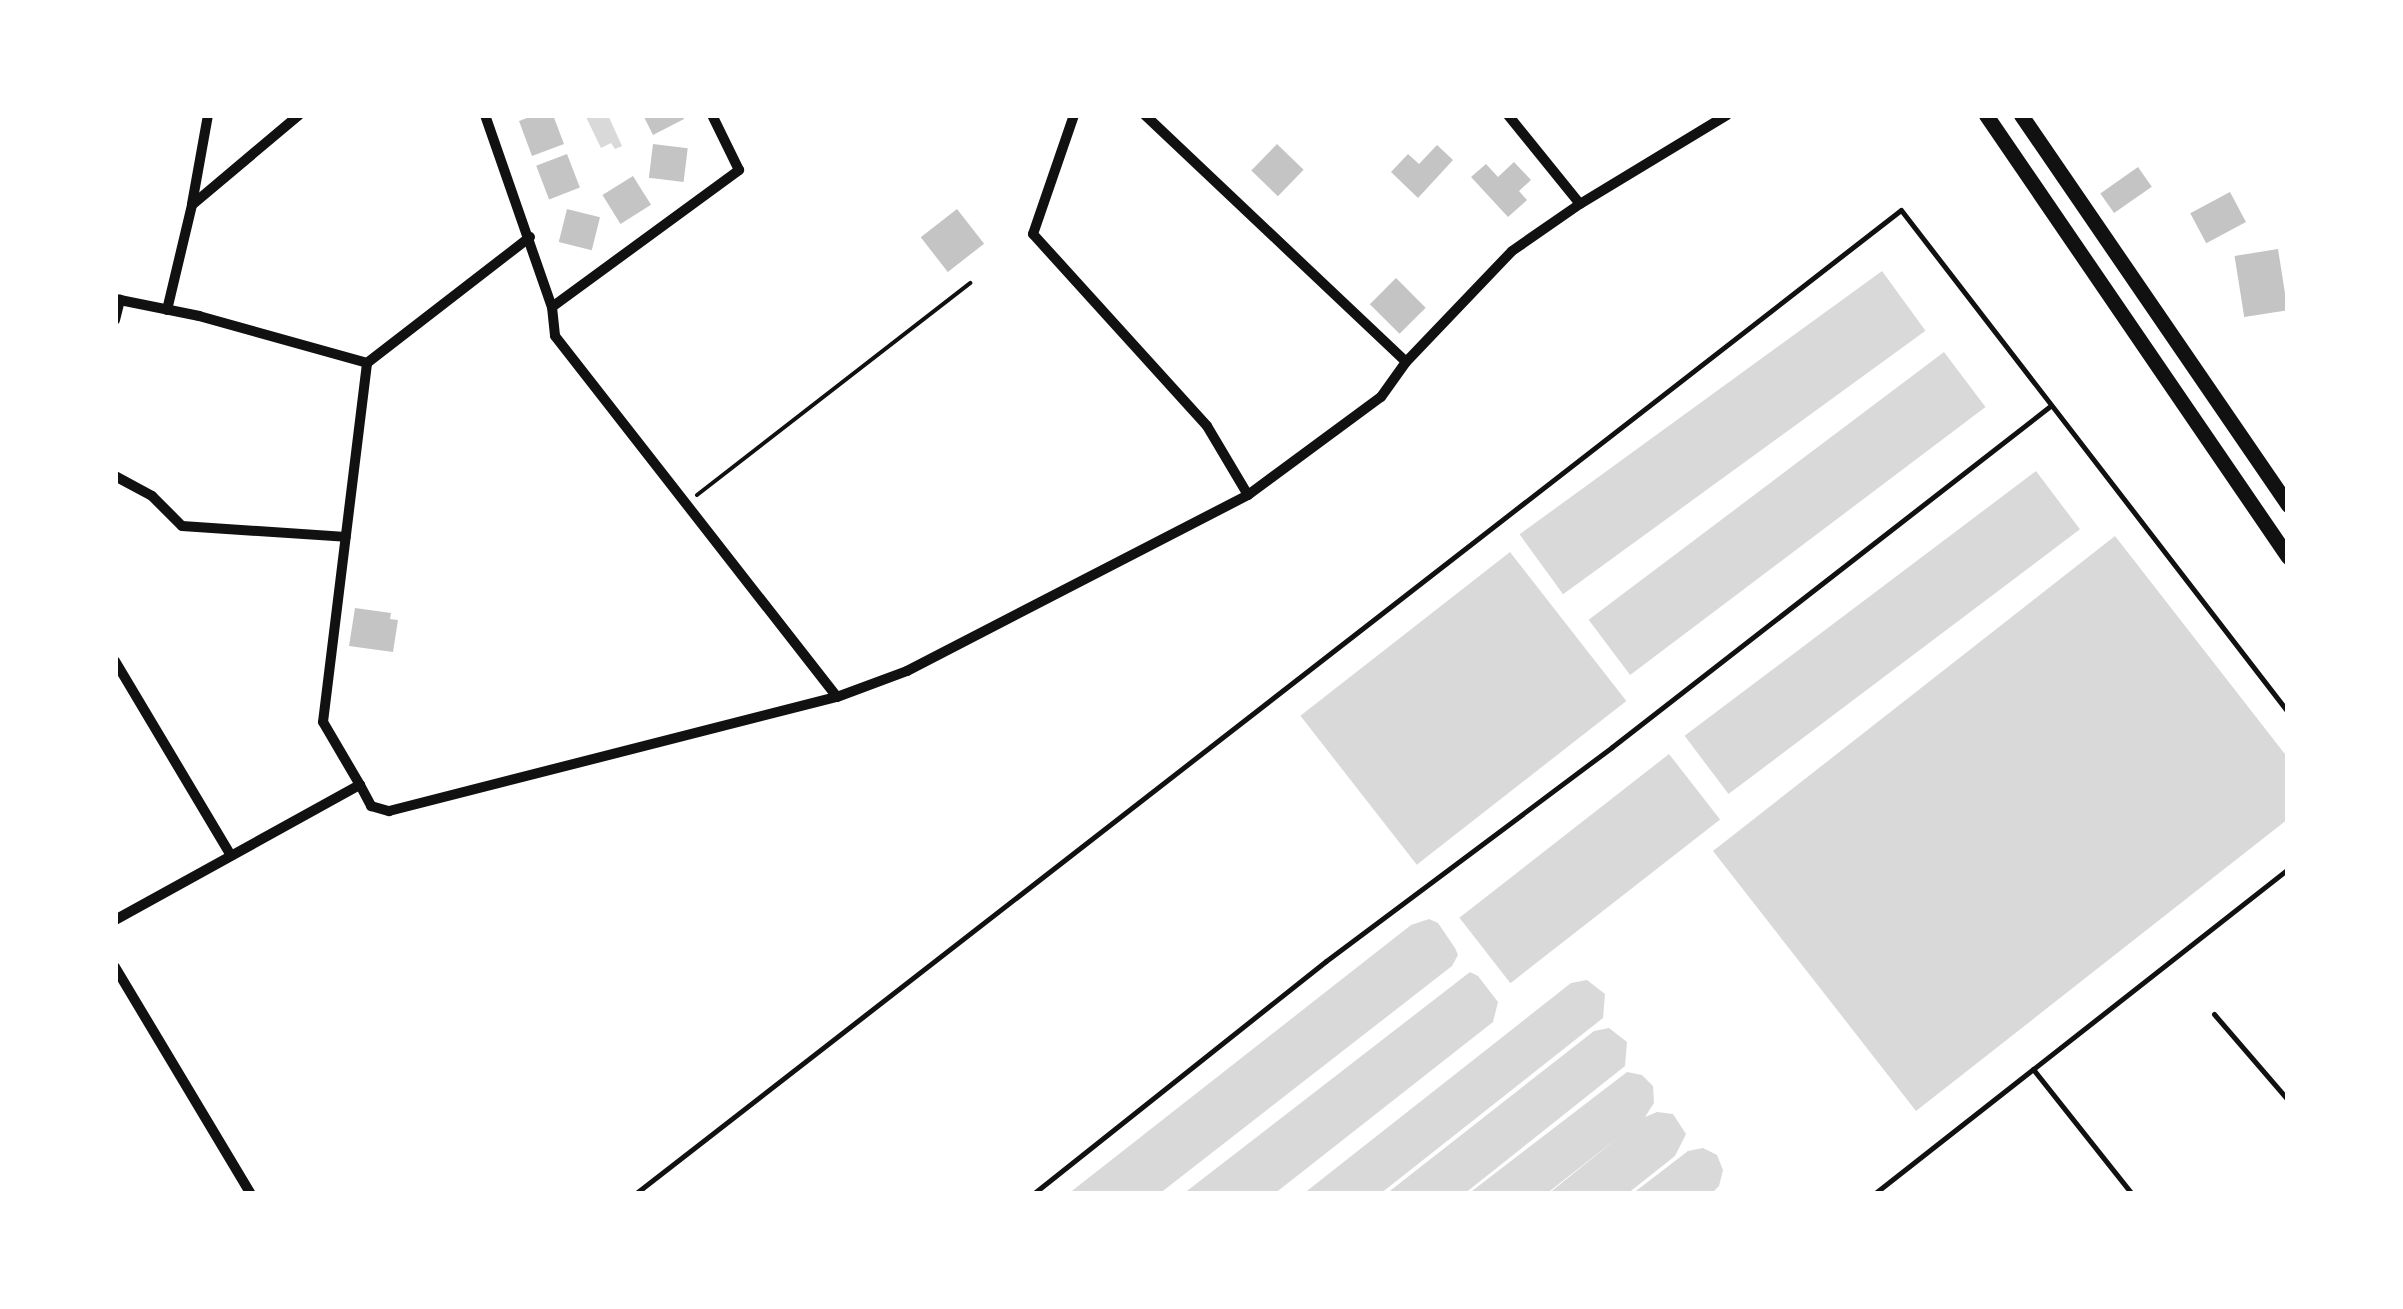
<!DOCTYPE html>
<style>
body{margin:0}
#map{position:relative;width:2403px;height:1309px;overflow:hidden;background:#fff;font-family:Raleway,sans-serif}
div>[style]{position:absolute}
.water>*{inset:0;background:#d9d9d9;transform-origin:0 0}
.building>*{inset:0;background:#c4c4c4;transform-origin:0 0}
.path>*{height:4px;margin:-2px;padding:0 2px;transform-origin:2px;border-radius:2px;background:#111}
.service>*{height:5px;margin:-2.5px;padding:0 2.5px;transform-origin:2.5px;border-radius:2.5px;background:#111}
.minor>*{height:10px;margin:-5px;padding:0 5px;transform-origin:5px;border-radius:5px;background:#111}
.primary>*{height:15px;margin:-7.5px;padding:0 7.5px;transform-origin:7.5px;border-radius:7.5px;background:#111}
span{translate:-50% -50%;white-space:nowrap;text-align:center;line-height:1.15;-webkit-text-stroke:8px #fff;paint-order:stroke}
.frame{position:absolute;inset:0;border:118px solid #fff;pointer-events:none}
</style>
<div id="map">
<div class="water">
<i style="clip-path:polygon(585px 115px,608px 115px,622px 146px,615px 149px,611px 143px,601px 148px)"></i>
<i style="left:1882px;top:271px;width:74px;height:448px;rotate:54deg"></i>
<i style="left:1944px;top:352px;width:69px;height:445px;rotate:53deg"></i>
<i style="left:2036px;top:471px;width:73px;height:440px;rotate:53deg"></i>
<i style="clip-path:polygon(2115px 536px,2288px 758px,2288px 819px,1916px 1111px,1713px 851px)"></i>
<i style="left:1510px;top:552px;width:189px;height:266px;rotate:52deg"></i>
<i style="left:1669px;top:754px;width:83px;height:266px;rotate:52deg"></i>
<i style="clip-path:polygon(1429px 919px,1438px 923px,1455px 948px,1458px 955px,1452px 966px,1159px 1194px,1068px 1194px,1411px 925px)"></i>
<i style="clip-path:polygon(1470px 972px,1478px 976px,1498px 1002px,1493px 1022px,1274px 1194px,1183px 1194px)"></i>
<i style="clip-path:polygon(1587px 980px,1605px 994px,1603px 1018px,1380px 1194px,1303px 1194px,1571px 983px)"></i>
<i style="clip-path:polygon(1609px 1028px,1627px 1042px,1625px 1066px,1464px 1194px,1386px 1194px,1594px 1031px)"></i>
<i style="clip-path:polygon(1627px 1072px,1642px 1075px,1653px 1086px,1654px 1103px,1645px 1117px,1657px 1112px,1673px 1114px,1686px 1134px,1675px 1156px,1627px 1194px,1548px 1194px,1620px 1136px,1546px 1194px,1468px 1194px)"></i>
<i style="clip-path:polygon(1703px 1148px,1717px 1155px,1723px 1170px,1719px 1186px,1711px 1194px,1632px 1194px,1688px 1151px)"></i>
</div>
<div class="building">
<i style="clip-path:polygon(535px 115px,553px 115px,564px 144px,532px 156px,519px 121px)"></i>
<i style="clip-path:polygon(643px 115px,683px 115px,684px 119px,653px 135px)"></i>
<i style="left:653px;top:144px;width:35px;height:34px;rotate:7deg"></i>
<i style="left:1277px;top:144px;width:37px;height:37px;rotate:44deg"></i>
<i style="clip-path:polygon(1437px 145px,1453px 160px,1418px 198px,1391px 172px,1408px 154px,1419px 164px)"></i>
<i style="left:567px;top:154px;width:36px;height:33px;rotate:69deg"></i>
<i style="clip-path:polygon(1514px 162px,1531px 180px,1519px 191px,1527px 200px,1508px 217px,1471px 177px,1486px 164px,1498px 177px)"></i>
<i style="left:2138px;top:167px;width:24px;height:46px;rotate:55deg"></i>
<i style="left:633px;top:176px;width:34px;height:36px;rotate:58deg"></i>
<i style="left:2230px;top:192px;width:34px;height:45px;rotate:62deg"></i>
<i style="left:567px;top:209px;width:34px;height:34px;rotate:14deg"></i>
<i style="left:957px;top:209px;width:44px;height:46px;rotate:52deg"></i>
<i style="left:2278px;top:249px;width:62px;height:44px;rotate:81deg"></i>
<i style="left:1396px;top:278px;width:42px;height:37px;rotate:45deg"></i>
<i style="clip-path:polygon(355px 608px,391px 613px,390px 619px,398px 620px,393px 652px,349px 646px)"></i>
</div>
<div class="path">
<i style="left:697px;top:495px;width:346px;rotate:-37.8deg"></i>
</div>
<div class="service">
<i style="left:2214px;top:1014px;width:113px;rotate:49.3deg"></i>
<i style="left:2033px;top:1069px;width:159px;rotate:51.6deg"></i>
<i style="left:635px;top:1194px;width:1603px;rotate:-37.86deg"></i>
<i style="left:1901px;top:210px;width:634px;rotate:52.37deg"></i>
<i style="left:1033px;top:1194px;width:374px;rotate:-38.5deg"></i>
<i style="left:1326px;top:961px;width:357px;rotate:-36.8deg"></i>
<i style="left:1612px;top:747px;width:554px;rotate:-37.88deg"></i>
<i style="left:1874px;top:1194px;width:526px;rotate:-38.13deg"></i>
</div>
<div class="minor">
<i style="left:485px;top:115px;width:203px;rotate:70.8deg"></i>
<i style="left:552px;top:307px;width:29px;rotate:84deg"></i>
<i style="left:555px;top:336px;width:458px;rotate:52deg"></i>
<i style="left:1074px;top:115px;width:126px;rotate:109deg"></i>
<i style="left:1033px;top:234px;width:259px;rotate:47.8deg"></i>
<i style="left:1207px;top:426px;width:80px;rotate:59.3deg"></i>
<i style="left:1145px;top:115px;width:359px;rotate:43.4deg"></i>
<i style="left:1508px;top:115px;width:114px;rotate:51deg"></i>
<i style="left:192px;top:204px;width:90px;rotate:-79.8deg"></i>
<i style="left:115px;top:299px;width:86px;rotate:11.4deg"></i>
<i style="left:199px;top:316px;width:174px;rotate:15.6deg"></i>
<i style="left:552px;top:307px;width:232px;rotate:-36.2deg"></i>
<i style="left:739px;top:170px;width:61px;rotate:-116.1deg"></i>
<i style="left:167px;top:310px;width:108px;rotate:-76.6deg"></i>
<i style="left:192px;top:205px;width:140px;rotate:-40.1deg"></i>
<i style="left:115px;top:320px;width:21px;rotate:-76deg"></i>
<i style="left:367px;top:363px;width:206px;rotate:-37.7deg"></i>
<i style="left:115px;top:476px;width:42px;rotate:28.4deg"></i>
<i style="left:152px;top:496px;width:42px;rotate:45deg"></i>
<i style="left:182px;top:526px;width:164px;rotate:3.8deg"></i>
<i style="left:115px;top:661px;width:225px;rotate:59.2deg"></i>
<i style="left:360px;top:785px;width:73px;rotate:-120.4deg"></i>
<i style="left:323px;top:722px;width:362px;rotate:-83deg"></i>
<i style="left:115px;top:920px;width:280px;rotate:-28.9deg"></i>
<i style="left:360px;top:785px;width:24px;rotate:62deg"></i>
<i style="left:371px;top:806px;width:19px;rotate:16deg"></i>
<i style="left:389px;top:811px;width:462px;rotate:-14.3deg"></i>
<i style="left:837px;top:697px;width:75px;rotate:-20.4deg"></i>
<i style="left:907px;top:671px;width:384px;rotate:-27.3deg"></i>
<i style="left:1248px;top:495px;width:165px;rotate:-36.4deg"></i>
<i style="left:1381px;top:397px;width:43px;rotate:-54.5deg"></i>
<i style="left:1406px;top:362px;width:153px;rotate:-46.3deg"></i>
<i style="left:1512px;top:251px;width:83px;rotate:-34.7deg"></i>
<i style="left:1580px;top:204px;width:172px;rotate:-31.2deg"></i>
<i style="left:115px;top:967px;width:265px;rotate:59.1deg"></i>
</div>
<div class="primary">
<i style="left:1986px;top:115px;width:535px;rotate:55.66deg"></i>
<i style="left:2021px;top:115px;width:473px;rotate:55.6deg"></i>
</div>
<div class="frame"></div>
</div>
